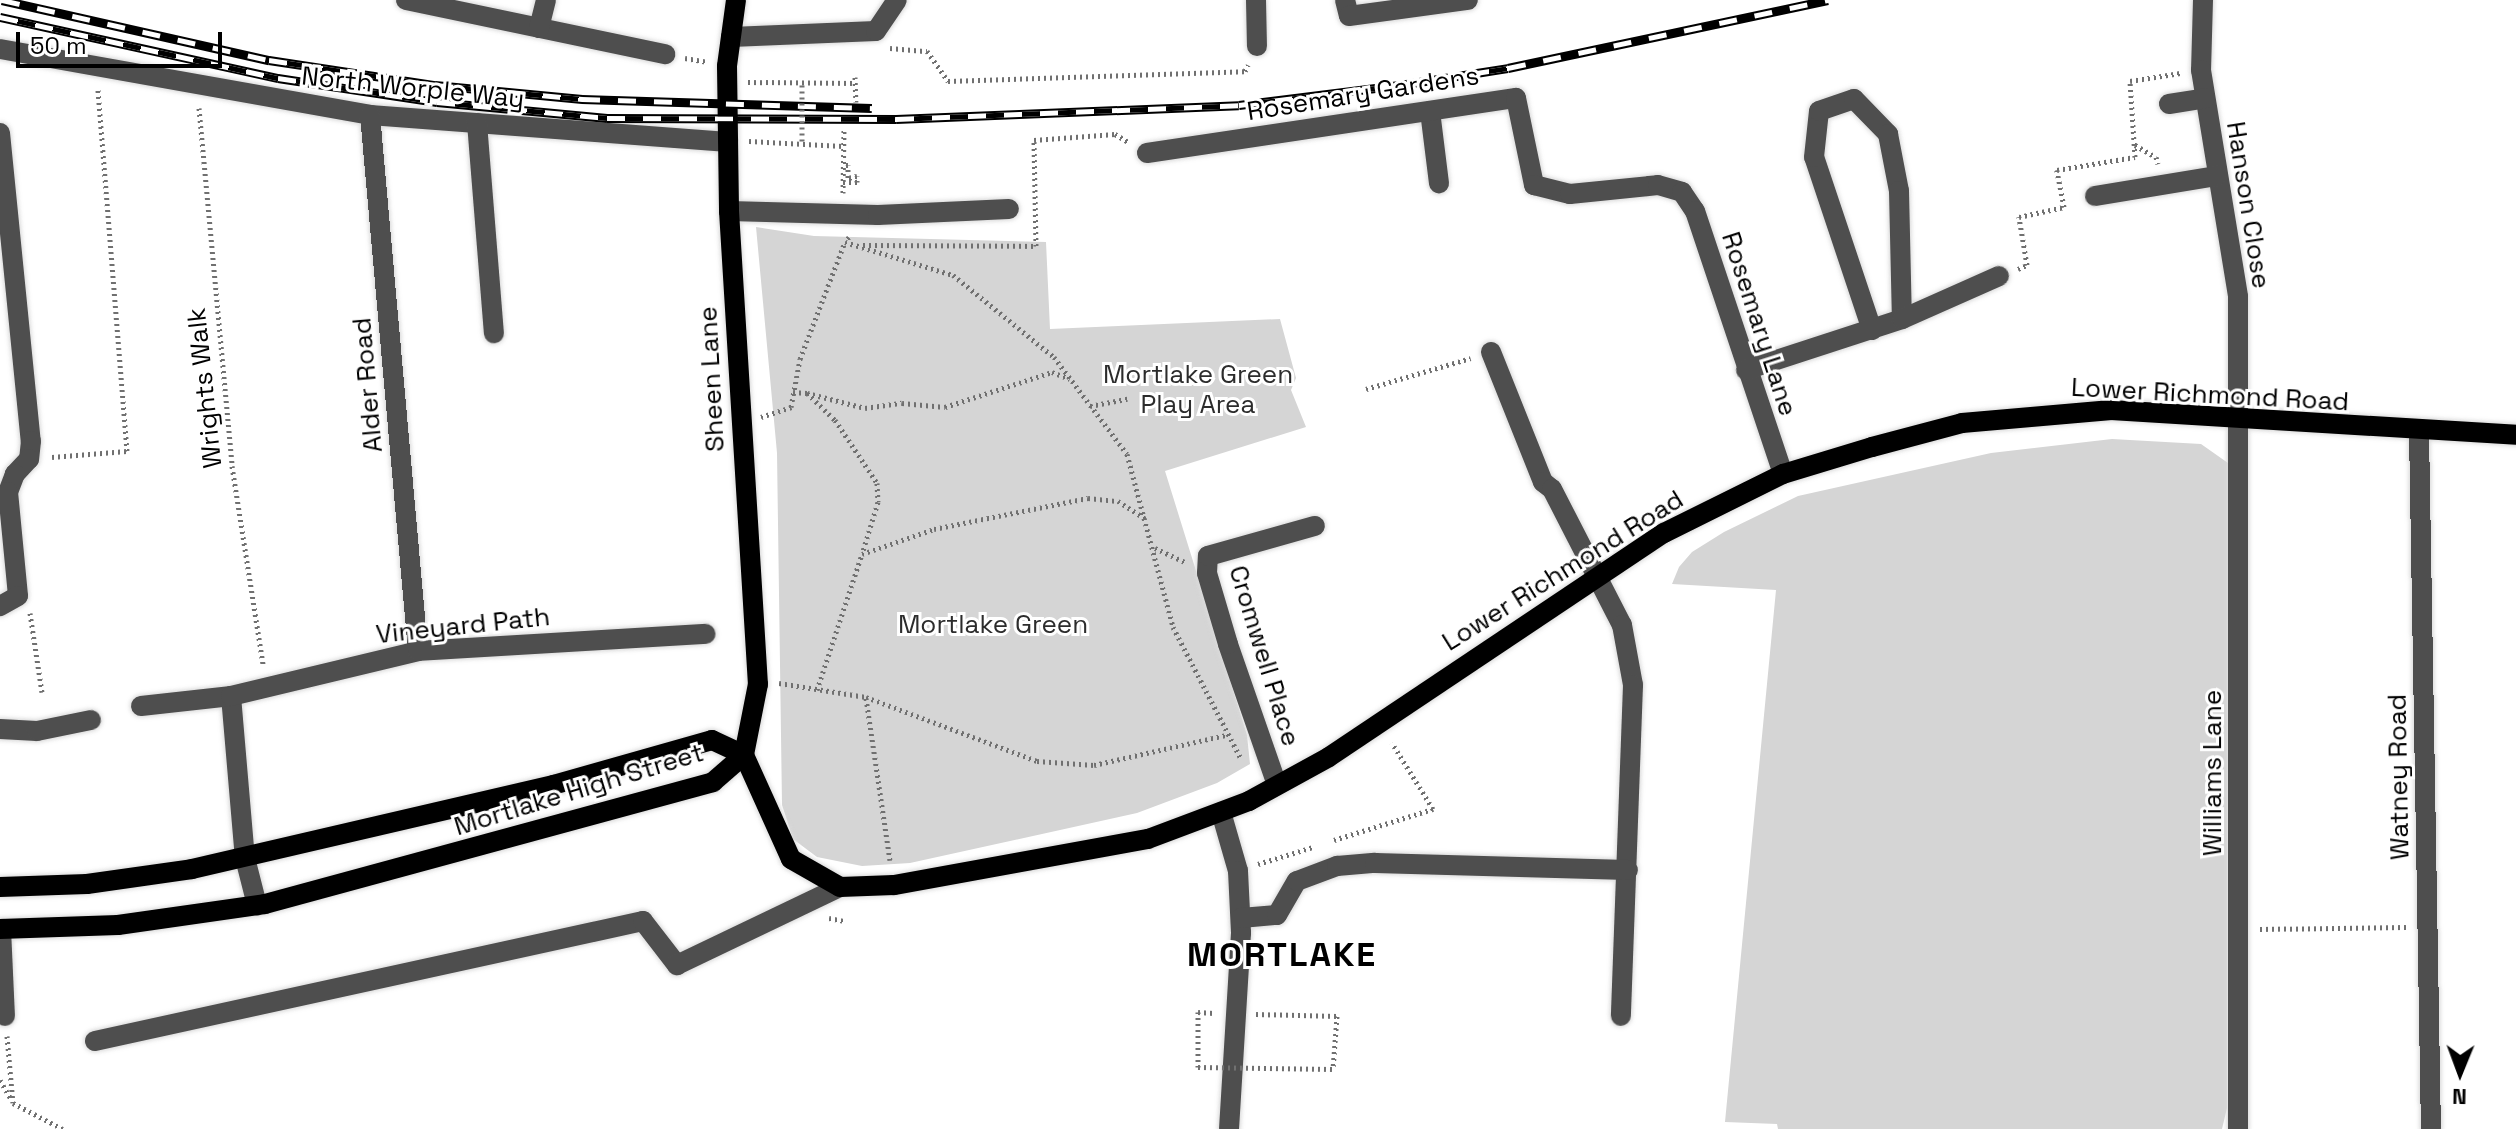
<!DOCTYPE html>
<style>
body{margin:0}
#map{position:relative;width:2516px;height:1129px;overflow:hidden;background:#fff;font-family:"Space Grotesk",sans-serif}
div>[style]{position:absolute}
.green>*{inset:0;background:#d5d5d5}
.path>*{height:5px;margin-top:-2.5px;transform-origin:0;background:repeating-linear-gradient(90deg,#707070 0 2px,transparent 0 6px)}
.roads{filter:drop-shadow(0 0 2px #dbdbdb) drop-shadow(0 0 2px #dbdbdb)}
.minor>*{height:20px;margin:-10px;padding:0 10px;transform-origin:10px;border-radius:10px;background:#4e4e4e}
.major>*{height:20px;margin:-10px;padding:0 10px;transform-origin:10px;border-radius:10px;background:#000}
.rail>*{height:9px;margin-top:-4.5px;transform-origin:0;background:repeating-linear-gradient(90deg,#fff 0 18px,#000 0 36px);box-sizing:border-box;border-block:2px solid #000}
.path-bridge>*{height:5px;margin-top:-2.5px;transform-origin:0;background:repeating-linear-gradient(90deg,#707070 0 2px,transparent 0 6px)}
span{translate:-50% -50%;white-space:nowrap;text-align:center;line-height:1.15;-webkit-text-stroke:6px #fff;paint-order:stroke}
.street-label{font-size:26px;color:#000}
.park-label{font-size:26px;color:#2c2c2c}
.district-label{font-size:34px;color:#000;font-weight:700;letter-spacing:2px}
.north{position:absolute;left:2420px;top:1033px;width:80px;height:80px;-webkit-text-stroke:6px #fff;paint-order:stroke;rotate:181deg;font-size:22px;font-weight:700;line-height:32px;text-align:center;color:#000}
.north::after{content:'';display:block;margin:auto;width:28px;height:36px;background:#000;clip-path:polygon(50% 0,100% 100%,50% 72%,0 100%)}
.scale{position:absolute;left:16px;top:32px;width:206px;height:36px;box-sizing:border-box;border:4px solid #000;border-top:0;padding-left:10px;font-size:24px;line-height:28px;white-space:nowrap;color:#000;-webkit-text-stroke:6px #fff;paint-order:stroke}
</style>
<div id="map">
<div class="green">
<i style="clip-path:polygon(756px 227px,814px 236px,1046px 242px,1050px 329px,1280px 319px,1296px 378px,1291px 390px,1306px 427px,1165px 471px,1247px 735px,1250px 764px,1217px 783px,1137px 813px,910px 863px,862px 866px,817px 857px,793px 839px,782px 805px,777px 453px)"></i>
<i style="clip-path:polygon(2112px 439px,2201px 444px,2228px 463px,2227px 1108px,2222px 1129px,1778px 1129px,1777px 1124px,1725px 1122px,1776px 590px,1672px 584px,1679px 567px,1692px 552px,1724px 532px,1798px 496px,1991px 453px)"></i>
</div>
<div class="path">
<i style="left:890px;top:48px;width:37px;rotate:5deg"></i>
<i style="left:927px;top:51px;width:37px;rotate:55deg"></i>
<i style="left:948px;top:81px;width:297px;rotate:-1.9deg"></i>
<i style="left:1245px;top:71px;width:7px;rotate:-63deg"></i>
<i style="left:685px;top:58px;width:22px;rotate:10deg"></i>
<i style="left:855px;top:77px;width:25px;rotate:88deg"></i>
<i style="left:748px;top:82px;width:107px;rotate:0.5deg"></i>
<i style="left:199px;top:108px;width:360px;rotate:84.7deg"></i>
<i style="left:232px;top:466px;width:201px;rotate:81.1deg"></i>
<i style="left:749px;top:141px;width:94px;rotate:3deg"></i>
<i style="left:2135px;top:145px;width:24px;rotate:30deg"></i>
<i style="left:2156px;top:157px;width:7px;rotate:74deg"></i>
<i style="left:843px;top:182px;width:14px"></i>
<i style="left:857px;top:182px;width:6px;rotate:-90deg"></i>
<i style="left:857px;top:176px;width:9px;rotate:167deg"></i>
<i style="left:848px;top:178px;width:13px;rotate:-90deg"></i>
<i style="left:848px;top:165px;width:5px;rotate:180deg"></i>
<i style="left:843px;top:193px;width:65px;rotate:-89.1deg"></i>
<i style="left:849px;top:237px;width:6px;rotate:129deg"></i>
<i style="left:845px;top:242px;width:113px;rotate:17deg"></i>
<i style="left:953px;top:275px;width:130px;rotate:39.1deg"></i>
<i style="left:1054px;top:357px;width:121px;rotate:53deg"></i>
<i style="left:1127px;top:454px;width:179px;rotate:75.1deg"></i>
<i style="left:1173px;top:627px;width:148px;rotate:62.7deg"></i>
<i style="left:863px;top:245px;width:173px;rotate:0.3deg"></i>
<i style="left:1036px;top:246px;width:106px;rotate:-91.1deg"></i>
<i style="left:1034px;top:140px;width:81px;rotate:-4.2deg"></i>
<i style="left:1115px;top:134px;width:17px;rotate:31deg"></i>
<i style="left:2018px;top:269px;width:10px;rotate:-24deg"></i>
<i style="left:2027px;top:265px;width:49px;rotate:-99.5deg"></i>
<i style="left:2019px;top:217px;width:46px;rotate:-12.5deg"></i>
<i style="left:2064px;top:207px;width:38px;rotate:-101deg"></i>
<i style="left:2057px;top:170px;width:79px;rotate:-9.5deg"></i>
<i style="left:2135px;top:157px;width:76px;rotate:-93.8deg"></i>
<i style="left:2130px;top:81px;width:51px;rotate:-9.1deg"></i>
<i style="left:1366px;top:389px;width:109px;rotate:-16.4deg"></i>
<i style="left:793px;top:392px;width:14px;rotate:4deg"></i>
<i style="left:807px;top:393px;width:39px;rotate:44deg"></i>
<i style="left:835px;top:420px;width:76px;rotate:56.3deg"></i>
<i style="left:877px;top:483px;width:19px;rotate:87deg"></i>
<i style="left:878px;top:502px;width:54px;rotate:107.1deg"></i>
<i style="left:862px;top:554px;width:76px;rotate:-19.1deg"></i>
<i style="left:934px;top:529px;width:157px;rotate:-11.4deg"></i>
<i style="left:1088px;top:498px;width:30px;rotate:6deg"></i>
<i style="left:1118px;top:501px;width:33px;rotate:33deg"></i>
<i style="left:807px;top:393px;width:60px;rotate:14.5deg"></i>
<i style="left:865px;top:408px;width:37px;rotate:-8deg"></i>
<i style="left:902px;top:403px;width:43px;rotate:5.3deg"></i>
<i style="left:945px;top:407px;width:113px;rotate:-18.1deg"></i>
<i style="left:1052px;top:372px;width:19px;rotate:21deg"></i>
<i style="left:1090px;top:406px;width:38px;rotate:-11deg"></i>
<i style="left:761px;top:417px;width:32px;rotate:-18deg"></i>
<i style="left:791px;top:407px;width:49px;rotate:-79.4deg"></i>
<i style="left:800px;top:359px;width:125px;rotate:-69deg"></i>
<i style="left:52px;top:457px;width:75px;rotate:-4.6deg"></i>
<i style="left:127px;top:451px;width:363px;rotate:-94.6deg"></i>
<i style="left:1155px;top:548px;width:33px;rotate:25deg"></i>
<i style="left:30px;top:613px;width:80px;rotate:81.4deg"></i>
<i style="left:779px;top:683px;width:88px;rotate:9.1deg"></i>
<i style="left:866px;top:697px;width:183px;rotate:20.5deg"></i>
<i style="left:1037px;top:761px;width:57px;rotate:4deg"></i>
<i style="left:1094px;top:765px;width:135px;rotate:-12.8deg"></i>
<i style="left:817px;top:690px;width:143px;rotate:-71.7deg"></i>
<i style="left:866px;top:698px;width:164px;rotate:81.6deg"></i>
<i style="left:1334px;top:840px;width:104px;rotate:-17.4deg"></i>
<i style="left:1433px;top:809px;width:78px;rotate:-121.8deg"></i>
<i style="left:1258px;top:864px;width:58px;rotate:-17.2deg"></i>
<i style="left:829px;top:918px;width:15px;rotate:11deg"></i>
<i style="left:2260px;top:929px;width:146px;rotate:-0.8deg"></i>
<i style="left:1256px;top:1014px;width:81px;rotate:1.4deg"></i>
<i style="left:1337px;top:1016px;width:53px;rotate:94.3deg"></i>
<i style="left:7px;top:1036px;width:67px;rotate:84.9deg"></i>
<i style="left:1198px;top:1067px;width:55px;rotate:-90deg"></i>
<i style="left:1198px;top:1012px;width:16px;rotate:4deg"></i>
<i style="left:0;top:1080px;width:22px;rotate:60deg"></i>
<i style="left:13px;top:1103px;width:56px;rotate:27.5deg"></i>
</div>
<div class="roads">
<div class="minor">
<i style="left:406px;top:0;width:265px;rotate:11.8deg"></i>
<i style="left:1256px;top:0;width:46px;rotate:88.8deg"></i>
<i style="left:1345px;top:0;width:16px;rotate:76deg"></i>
<i style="left:1349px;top:16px;width:120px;rotate:-7.7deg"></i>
<i style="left:2203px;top:0;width:70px;rotate:91.6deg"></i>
<i style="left:2201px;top:70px;width:230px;rotate:80.7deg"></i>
<i style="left:2238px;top:297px;width:832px;rotate:90deg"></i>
<i style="left:539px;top:28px;width:29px;rotate:-76deg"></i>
<i style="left:731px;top:37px;width:145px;rotate:-2.4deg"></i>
<i style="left:876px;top:31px;width:37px;rotate:-56deg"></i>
<i style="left:0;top:49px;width:376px;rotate:10.1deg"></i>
<i style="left:370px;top:115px;width:359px;rotate:4.3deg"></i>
<i style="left:2169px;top:104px;width:36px;rotate:-9deg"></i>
<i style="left:1430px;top:111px;width:73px;rotate:82.9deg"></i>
<i style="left:370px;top:115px;width:538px;rotate:84.88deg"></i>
<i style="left:477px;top:123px;width:211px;rotate:85.4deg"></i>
<i style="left:0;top:133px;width:310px;rotate:84.3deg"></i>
<i style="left:31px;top:441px;width:18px;rotate:96deg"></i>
<i style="left:29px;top:459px;width:21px;rotate:133deg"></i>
<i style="left:15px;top:474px;width:19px;rotate:111deg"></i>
<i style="left:8px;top:492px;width:104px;rotate:84.5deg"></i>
<i style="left:18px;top:596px;width:21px;rotate:151deg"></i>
<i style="left:1147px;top:153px;width:373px;rotate:-8.5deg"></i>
<i style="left:1516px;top:98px;width:89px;rotate:78.3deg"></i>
<i style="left:1534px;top:185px;width:37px;rotate:14deg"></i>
<i style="left:1570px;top:194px;width:88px;rotate:-5.8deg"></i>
<i style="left:1658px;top:185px;width:25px;rotate:16deg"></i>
<i style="left:1682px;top:192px;width:23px;rotate:56deg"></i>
<i style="left:1695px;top:211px;width:277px;rotate:71.5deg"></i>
<i style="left:2095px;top:196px;width:123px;rotate:-9.4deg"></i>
<i style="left:729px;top:211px;width:149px;rotate:1.5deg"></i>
<i style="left:878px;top:215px;width:131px;rotate:-2.6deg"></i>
<i style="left:1872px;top:330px;width:182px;rotate:-108.5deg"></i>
<i style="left:1814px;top:157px;width:46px;rotate:-83.8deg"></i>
<i style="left:1819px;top:111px;width:37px;rotate:-19deg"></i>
<i style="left:1854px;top:99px;width:49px;rotate:45.8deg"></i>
<i style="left:1888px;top:134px;width:58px;rotate:79.1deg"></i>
<i style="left:1899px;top:191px;width:128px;rotate:88.7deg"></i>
<i style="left:1491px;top:352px;width:140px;rotate:68.2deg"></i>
<i style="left:1543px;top:482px;width:11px;rotate:38deg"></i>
<i style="left:1552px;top:489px;width:153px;rotate:62.8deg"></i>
<i style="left:1622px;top:625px;width:61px;rotate:79.6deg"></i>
<i style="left:1633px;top:685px;width:331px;rotate:92.1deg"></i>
<i style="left:1746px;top:370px;width:164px;rotate:-18.1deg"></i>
<i style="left:1902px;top:319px;width:106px;rotate:-23.9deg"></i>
<i style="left:2419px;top:431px;width:698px;rotate:89.02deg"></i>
<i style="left:231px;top:696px;width:163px;rotate:85.1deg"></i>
<i style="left:245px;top:858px;width:49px;rotate:75.7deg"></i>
<i style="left:141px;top:706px;width:91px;rotate:-6.3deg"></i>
<i style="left:231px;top:696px;width:192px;rotate:-13.5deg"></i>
<i style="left:418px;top:651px;width:288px;rotate:-3.4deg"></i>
<i style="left:0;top:729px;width:37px;rotate:3deg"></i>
<i style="left:37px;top:731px;width:55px;rotate:-11.5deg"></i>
<i style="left:1277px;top:785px;width:149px;rotate:-109.2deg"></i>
<i style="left:1228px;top:644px;width:74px;rotate:-106.5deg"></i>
<i style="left:1207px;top:573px;width:17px;rotate:-87deg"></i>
<i style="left:1208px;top:556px;width:111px;rotate:-15.7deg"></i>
<i style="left:1221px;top:812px;width:61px;rotate:73.9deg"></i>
<i style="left:1238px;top:871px;width:62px;rotate:87.2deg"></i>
<i style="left:1241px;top:933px;width:196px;rotate:93.5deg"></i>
<i style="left:1241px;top:918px;width:36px;rotate:-5deg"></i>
<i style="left:1277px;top:915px;width:39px;rotate:-60deg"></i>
<i style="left:1297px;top:881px;width:43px;rotate:-20.6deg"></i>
<i style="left:1337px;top:866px;width:38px;rotate:-5deg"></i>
<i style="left:1375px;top:863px;width:253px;rotate:1.6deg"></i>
<i style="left:1px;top:929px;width:87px;rotate:87.4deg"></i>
<i style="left:95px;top:1041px;width:561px;rotate:-12.35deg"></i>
<i style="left:643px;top:921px;width:56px;rotate:52.3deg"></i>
<i style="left:677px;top:965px;width:181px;rotate:-25.6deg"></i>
</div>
<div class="major">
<i style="left:736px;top:0;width:67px;rotate:97.8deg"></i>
<i style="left:727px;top:66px;width:145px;rotate:89.2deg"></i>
<i style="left:729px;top:211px;width:474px;rotate:86.5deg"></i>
<i style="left:758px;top:684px;width:72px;rotate:101.2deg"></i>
<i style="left:0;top:887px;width:87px;rotate:-2deg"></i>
<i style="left:87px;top:884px;width:106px;rotate:-8.1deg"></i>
<i style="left:192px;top:869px;width:371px;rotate:-13.1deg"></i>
<i style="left:553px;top:785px;width:165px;rotate:-15.8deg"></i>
<i style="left:712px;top:740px;width:35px;rotate:25deg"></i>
<i style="left:744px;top:755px;width:114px;rotate:65.7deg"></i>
<i style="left:791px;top:859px;width:56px;rotate:29.7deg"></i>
<i style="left:840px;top:887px;width:54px;rotate:-2.1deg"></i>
<i style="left:894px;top:885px;width:258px;rotate:-10.3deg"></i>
<i style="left:1148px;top:839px;width:108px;rotate:-20.6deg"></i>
<i style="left:1249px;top:801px;width:91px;rotate:-28.8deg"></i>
<i style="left:1329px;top:757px;width:403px;rotate:-33.8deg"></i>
<i style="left:1664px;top:533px;width:133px;rotate:-26.4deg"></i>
<i style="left:1783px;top:474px;width:93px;rotate:-16.9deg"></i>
<i style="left:1872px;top:447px;width:93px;rotate:-14.9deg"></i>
<i style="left:1962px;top:423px;width:150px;rotate:-5deg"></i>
<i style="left:2111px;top:410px;width:406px;rotate:3.5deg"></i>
<i style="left:0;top:929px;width:118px;rotate:-1.9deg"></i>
<i style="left:118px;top:925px;width:148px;rotate:-8.1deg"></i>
<i style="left:265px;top:904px;width:464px;rotate:-15.2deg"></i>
<i style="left:713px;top:782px;width:41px;rotate:-41.1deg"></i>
</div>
</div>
<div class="rail">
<i style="left:2px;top:0;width:274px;rotate:12.7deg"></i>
<i style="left:269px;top:60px;width:168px;rotate:8.6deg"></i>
<i style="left:435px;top:85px;width:148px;rotate:5.4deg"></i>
<i style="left:582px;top:99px;width:290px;rotate:1.8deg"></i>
<i style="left:0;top:17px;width:285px;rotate:12.4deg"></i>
<i style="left:278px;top:78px;width:161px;rotate:8.6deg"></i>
<i style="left:437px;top:102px;width:171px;rotate:5.4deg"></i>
<i style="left:607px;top:118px;width:289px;rotate:0.2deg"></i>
<i style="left:896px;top:119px;width:343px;rotate:-2.3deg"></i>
<i style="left:1239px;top:105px;width:162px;rotate:-7.1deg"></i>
<i style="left:1400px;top:85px;width:109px;rotate:-8.9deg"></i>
<i style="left:1508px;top:68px;width:327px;rotate:-12deg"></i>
</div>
<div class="path-bridge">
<i style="left:802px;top:141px;width:58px;rotate:-90deg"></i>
<i style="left:1198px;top:1067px;width:135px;rotate:0.8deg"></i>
</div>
<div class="street-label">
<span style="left:413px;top:88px;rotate:6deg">North Worple Way</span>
<span style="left:1363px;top:94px;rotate:-9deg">Rosemary Gardens</span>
<span style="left:2248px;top:205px;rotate:81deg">Hanson Close</span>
<span style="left:1759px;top:324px;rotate:72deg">Rosemary Lane</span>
<span style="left:712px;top:379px;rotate:-93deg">Sheen Lane</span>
<span style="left:368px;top:385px;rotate:-95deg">Alder Road</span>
<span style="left:205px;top:388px;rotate:-96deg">Wrights Walk</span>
<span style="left:2210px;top:395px;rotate:3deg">Lower Richmond Road</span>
<span style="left:1563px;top:571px;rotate:-32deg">Lower Richmond Road</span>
<span style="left:463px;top:626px;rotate:-6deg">Vineyard Path</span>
<span style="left:1264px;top:656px;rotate:73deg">Cromwell Place</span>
<span style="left:2213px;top:773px;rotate:-90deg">Williams Lane</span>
<span style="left:2399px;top:777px;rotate:-91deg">Watney Road</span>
<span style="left:579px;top:790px;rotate:-17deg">Mortlake High Street</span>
</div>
<div class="park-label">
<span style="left:1198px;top:390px">Mortlake Green<br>Play Area</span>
<span style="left:993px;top:625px">Mortlake Green</span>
</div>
<div class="district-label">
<span style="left:1282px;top:955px">MORTLAKE</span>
</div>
<div class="north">N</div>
<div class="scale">50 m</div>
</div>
